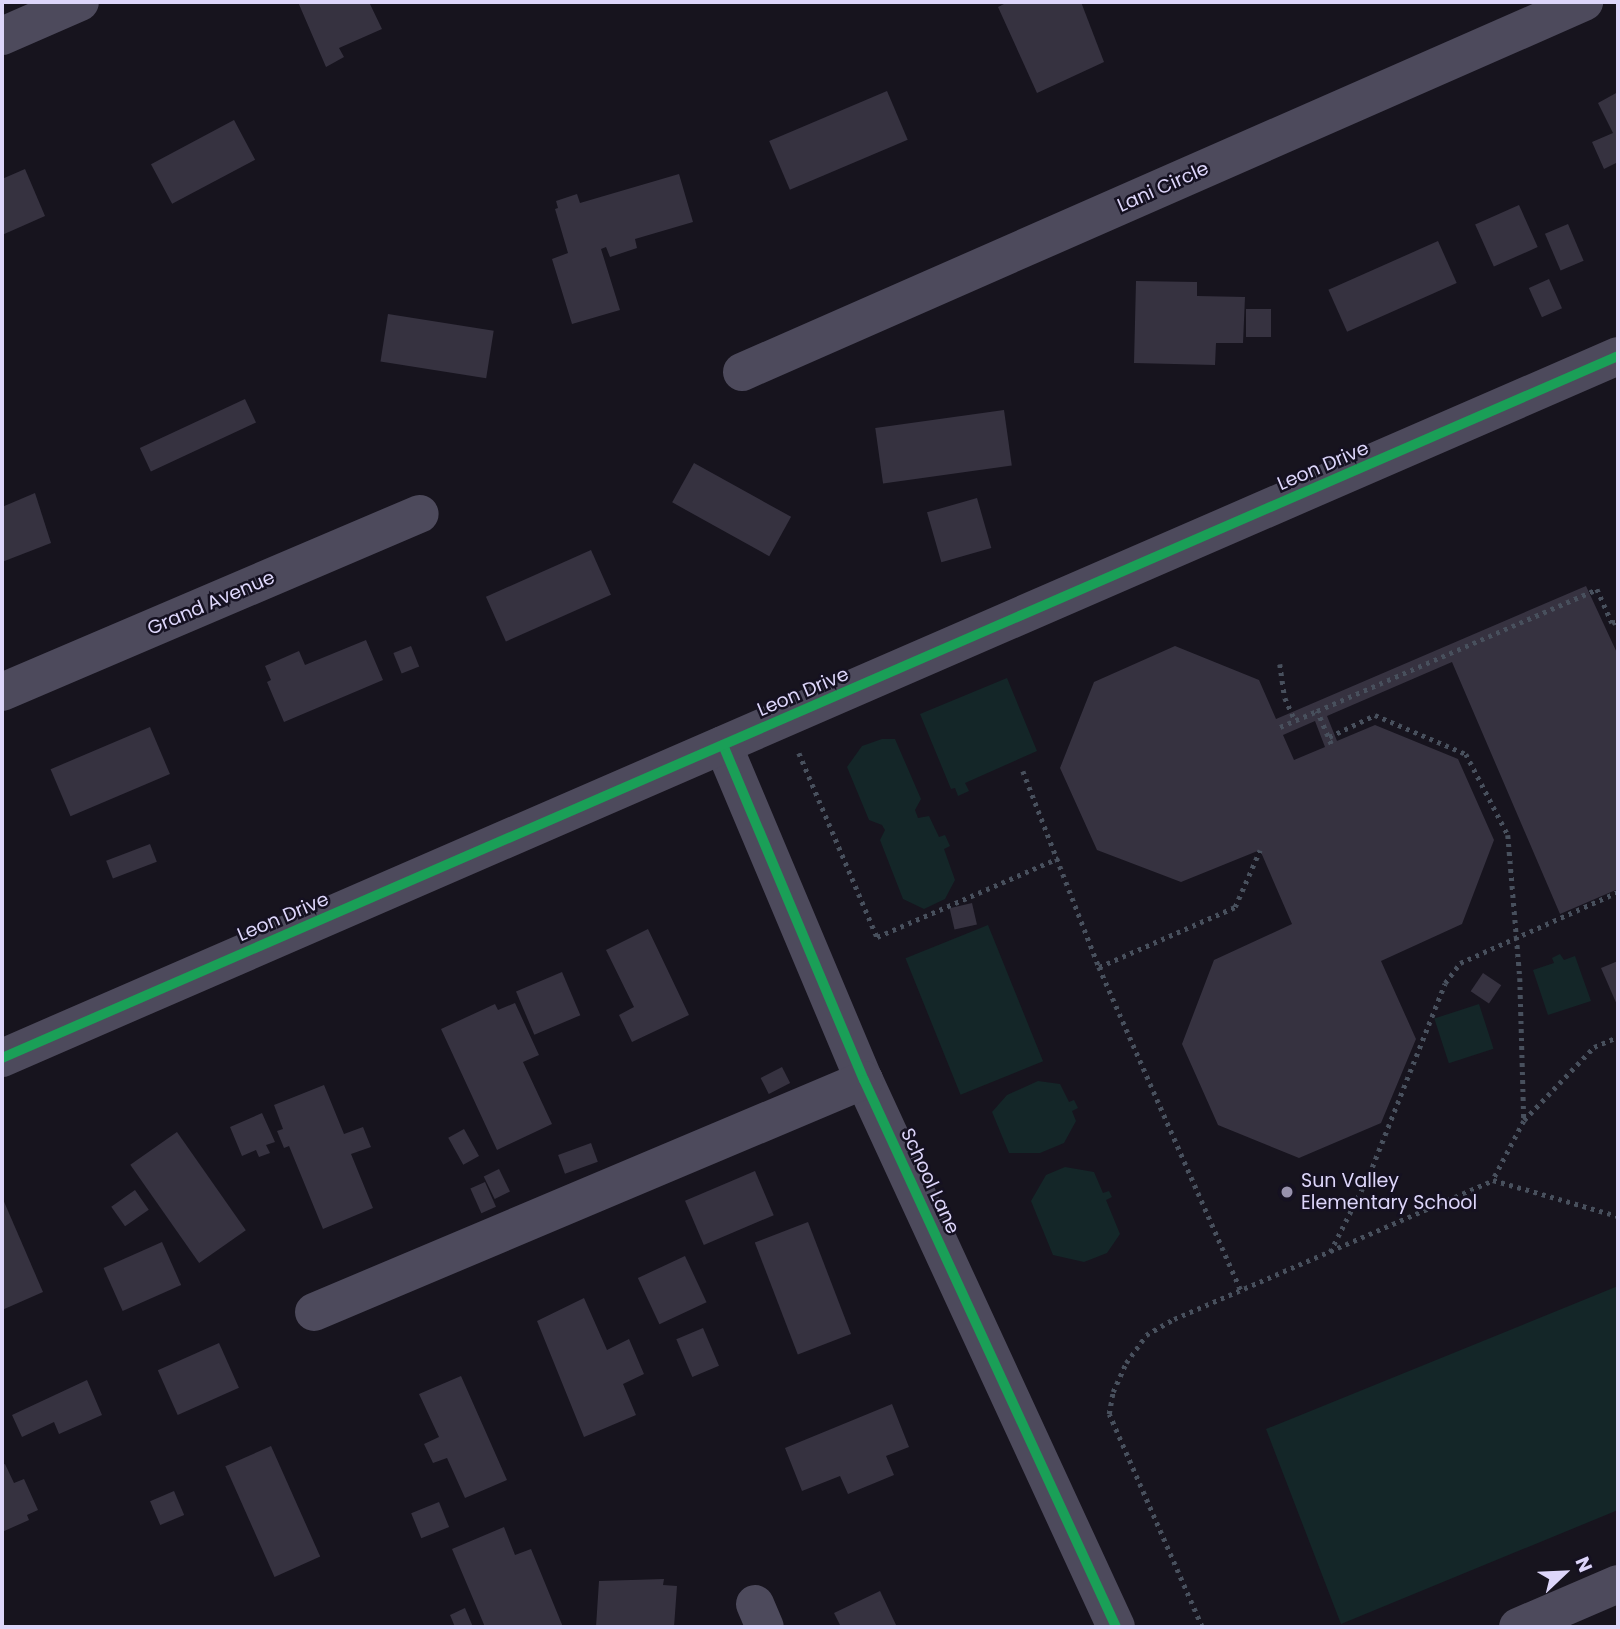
<!DOCTYPE html>
<style>
body{margin:0}
#map{position:relative;width:1620px;height:1629px;overflow:hidden;background:#17141e;font-family:Poppins,sans-serif}
div>[style]{position:absolute}
.green>*{inset:0;background:#142628;transform-origin:0 0}
.building>*{inset:0;background:#363240;transform-origin:0 0}
.path>*{height:4.5px;margin-top:-2.25px;transform-origin:0;background:repeating-linear-gradient(90deg,#48505d 0 3.5px,transparent 0 8.5px)}
.minor>*{height:38px;margin:-19px;padding:0 19px;transform-origin:19px;border-radius:19px;background:#4d4a5c}
.cycleway>*{height:10px;margin:-5px;padding:0 5px;transform-origin:5px;border-radius:5px;background:#1a9f57}
.dots>*{width:19px;height:19px;translate:-50% -50%;box-sizing:border-box;border:4px solid #151121;border-radius:50%}
span{translate:-50% -50%;white-space:nowrap;text-align:center;line-height:1.15;-webkit-text-stroke:5px #151121;paint-order:stroke}
.street-label{font-size:19px;color:#ddd6fa}
.poi-label{font-size:19px;color:#ddd6fa}
.left{translate:0 -50%;text-align:left}
.frame{position:absolute;inset:0;border:4px solid #ddd6fa;pointer-events:none}
.north{position:absolute;left:1529px;top:1538px;width:70px;height:70px;-webkit-text-stroke:5px #151121;paint-order:stroke;rotate:67deg;font-size:19px;font-weight:700;line-height:28px;text-align:center;color:#ddd6fa}
.north::after{content:'';display:block;margin:auto;width:24px;height:32px;background:#ddd6fa;clip-path:polygon(50% 0,100% 100%,50% 72%,0 100%)}
</style>
<div id="map">
<div class="green">
<i style="clip-path:polygon(1007px 678px,1037px 751px,965px 783px,969px 791px,958px 796px,955px 788px,951px 789px,920px 714px)"></i>
<i style="clip-path:polygon(882px 739px,895px 739px,921px 799px,915px 810px,918px 818px,929px 816px,939px 837px,945px 835px,950px 846px,944px 849px,955px 880px,945px 899px,924px 909px,903px 899px,880px 840px,885px 830px,882px 825px,869px 820px,847px 767px,862px 746px)"></i>
<i style="left:988px;top:925px;width:147px;height:89px;rotate:68deg"></i>
<i style="clip-path:polygon(1560px 954px,1564px 960px,1575px 956px,1591px 1001px,1548px 1015px,1533px 970px,1554px 963px,1552px 958px)"></i>
<i style="left:1479px;top:1004px;width:47px;height:47px;rotate:72deg"></i>
<i style="clip-path:polygon(1038px 1081px,1060px 1084px,1069px 1102px,1074px 1100px,1078px 1108px,1072px 1111px,1076px 1121px,1064px 1143px,1040px 1153px,1009px 1153px,992px 1112px,1007px 1095px)"></i>
<i style="clip-path:polygon(1065px 1167px,1094px 1172px,1103px 1193px,1109px 1191px,1112px 1197px,1106px 1200px,1120px 1234px,1107px 1253px,1084px 1262px,1053px 1255px,1031px 1201px,1046px 1175px)"></i>
<i style="clip-path:polygon(1618px 1286px,1618px 1510px,1341px 1624px,1266px 1429px)"></i>
</div>
<div class="building">
<i style="clip-path:polygon(298px 2px,369px 2px,382px 29px,339px 48px,344px 57px,326px 67px)"></i>
<i style="clip-path:polygon(1008px 2px,1081px 2px,1104px 62px,1037px 93px,998px 7px)"></i>
<i style="left:887px;top:91px;width:53px;height:128px;rotate:67deg"></i>
<i style="clip-path:polygon(1618px 92px,1618px 162px,1604px 169px,1592px 142px,1613px 133px,1598px 103px)"></i>
<i style="left:234px;top:120px;width:45px;height:94px;rotate:62deg"></i>
<i style="clip-path:polygon(25px 169px,45px 216px,2px 235px,2px 179px)"></i>
<i style="clip-path:polygon(679px 174px,693px 222px,635px 239px,637px 248px,610px 257px,606px 247px,601px 249px,620px 310px,572px 324px,552px 259px,568px 253px,555px 209px,558px 208px,556px 201px,577px 194px,580px 203px)"></i>
<i style="left:1519px;top:205px;width:46px;height:48px;rotate:66deg"></i>
<i style="left:1568px;top:224px;width:40px;height:25px;rotate:67deg"></i>
<i style="left:1438px;top:241px;width:46px;height:120px;rotate:66deg"></i>
<i style="left:1549px;top:279px;width:32px;height:22px;rotate:66deg"></i>
<i style="clip-path:polygon(1136px 281px,1197px 282px,1197px 296px,1245px 297px,1243px 343px,1216px 343px,1215px 365px,1134px 363px)"></i>
<i style="left:1271px;top:309px;width:28px;height:25px;rotate:90deg"></i>
<i style="left:388px;top:314px;width:107px;height:48px;rotate:9deg"></i>
<i style="left:245px;top:399px;width:26px;height:116px;rotate:65deg"></i>
<i style="left:1004px;top:410px;width:56px;height:130px;rotate:82deg"></i>
<i style="left:694px;top:463px;width:111px;height:45px;rotate:29deg"></i>
<i style="clip-path:polygon(35px 493px,51px 543px,2px 562px,2px 507px)"></i>
<i style="left:977px;top:498px;width:52px;height:52px;rotate:74deg"></i>
<i style="left:591px;top:550px;width:49px;height:115px;rotate:66deg"></i>
<i style="clip-path:polygon(evenodd,1586px 586px,1618px 655px,1618px 889px,1560px 914px,1452px 662px,1327px 716px,1337px 741px,1375px 725px,1458px 759px,1494px 840px,1462px 924px,1381px 961px,1416px 1039px,1381px 1123px,1299px 1158px,1218px 1125px,1182px 1044px,1214px 960px,1292px 924px,1260px 850px,1181px 882px,1097px 850px,1060px 768px,1094px 682px,1175px 646px,1259px 680px,1276px 719px,1586px 586px,1315px 721px,1325px 747px,1294px 760px,1283px 735px,1315px 721px)"></i>
<i style="clip-path:polygon(366px 640px,383px 680px,284px 722px,267px 682px,271px 680px,265px 666px,299px 651px,305px 665px)"></i>
<i style="left:411px;top:646px;width:22px;height:19px;rotate:68deg"></i>
<i style="left:150px;top:727px;width:51px;height:108px;rotate:67deg"></i>
<i style="left:150px;top:844px;width:19px;height:47px;rotate:69deg"></i>
<i style="left:972px;top:903px;width:22px;height:23px;rotate:77deg"></i>
<i style="clip-path:polygon(648px 929px,689px 1015px,632px 1042px,619px 1015px,634px 1007px,606px 950px)"></i>
<i style="clip-path:polygon(1618px 961px,1618px 1007px,1601px 968px)"></i>
<i style="left:562px;top:972px;width:47px;height:50px;rotate:67deg"></i>
<i style="left:1483px;top:973px;width:22px;height:22px;rotate:34deg"></i>
<i style="clip-path:polygon(515px 1003px,539px 1055px,523px 1062px,552px 1124px,497px 1150px,441px 1029px,495px 1004px,498px 1010px)"></i>
<i style="left:782px;top:1067px;width:18px;height:24px;rotate:63deg"></i>
<i style="clip-path:polygon(324px 1085px,344px 1134px,363px 1127px,371px 1147px,351px 1154px,373px 1208px,323px 1229px,289px 1146px,284px 1148px,277px 1131px,283px 1129px,274px 1105px)"></i>
<i style="clip-path:polygon(262px 1113px,275px 1142px,266px 1145px,270px 1153px,259px 1157px,256px 1150px,242px 1156px,230px 1127px)"></i>
<i style="left:464px;top:1129px;width:31px;height:18px;rotate:61deg"></i>
<i style="left:177px;top:1132px;width:120px;height:57px;rotate:55deg"></i>
<i style="left:591px;top:1143px;width:20px;height:35px;rotate:70deg"></i>
<i style="left:499px;top:1169px;width:25px;height:17px;rotate:64deg"></i>
<i style="left:755px;top:1171px;width:48px;height:76px;rotate:67deg"></i>
<i style="left:485px;top:1182px;width:27px;height:16px;rotate:66deg"></i>
<i style="left:135px;top:1190px;width:24px;height:29px;rotate:55deg"></i>
<i style="clip-path:polygon(2px 1197px,43px 1292px,2px 1310px)"></i>
<i style="left:808px;top:1222px;width:120px;height:57px;rotate:69deg"></i>
<i style="left:162px;top:1242px;width:47px;height:64px;rotate:66deg"></i>
<i style="left:685px;top:1256px;width:51px;height:52px;rotate:65deg"></i>
<i style="clip-path:polygon(584px 1298px,607px 1350px,629px 1339px,644px 1374px,623px 1384px,636px 1415px,584px 1437px,537px 1321px)"></i>
<i style="left:703px;top:1328px;width:41px;height:29px;rotate:67deg"></i>
<i style="left:219px;top:1343px;width:49px;height:67px;rotate:66deg"></i>
<i style="clip-path:polygon(461px 1376px,507px 1480px,465px 1498px,447px 1458px,433px 1463px,424px 1444px,439px 1437px,419px 1394px)"></i>
<i style="clip-path:polygon(87px 1380px,102px 1415px,59px 1434px,54px 1422px,22px 1437px,12px 1415px)"></i>
<i style="clip-path:polygon(892px 1404px,909px 1447px,886px 1456px,894px 1475px,848px 1494px,840px 1476px,802px 1491px,785px 1448px)"></i>
<i style="left:271px;top:1446px;width:121px;height:50px;rotate:66deg"></i>
<i style="clip-path:polygon(5px 1464px,14px 1483px,24px 1479px,38px 1510px,27px 1515px,29px 1520px,2px 1532px,2px 1465px)"></i>
<i style="left:174px;top:1491px;width:26px;height:26px;rotate:67deg"></i>
<i style="left:439px;top:1502px;width:27px;height:30px;rotate:68deg"></i>
<i style="clip-path:polygon(504px 1527px,515px 1555px,531px 1549px,563px 1627px,485px 1627px,452px 1549px)"></i>
<i style="clip-path:polygon(664px 1579px,663px 1585px,677px 1586px,674px 1627px,596px 1627px,599px 1581px)"></i>
<i style="clip-path:polygon(880px 1591px,897px 1627px,841px 1627px,834px 1613px)"></i>
<i style="clip-path:polygon(465px 1608px,473px 1627px,455px 1627px,450px 1615px)"></i>
</div>
<div class="path">
<i style="left:1280px;top:664px;width:34px;rotate:82deg"></i>
<i style="left:1285px;top:698px;width:24px;rotate:66deg"></i>
<i style="left:1280px;top:727px;width:40px;rotate:-23.4deg"></i>
<i style="left:1329px;top:737px;width:51px;rotate:-25.6deg"></i>
<i style="left:1375px;top:715px;width:99px;rotate:23.2deg"></i>
<i style="left:1466px;top:754px;width:91px;rotate:62.6deg"></i>
<i style="left:1508px;top:835px;width:144px;rotate:85.2deg"></i>
<i style="left:1520px;top:978px;width:143px;rotate:88.4deg"></i>
<i style="left:1524px;top:1121px;width:67px;rotate:117.7deg"></i>
<i style="left:1331px;top:744px;width:36px;rotate:-113deg"></i>
<i style="left:1317px;top:711px;width:305px;rotate:-23.5deg"></i>
<i style="left:1597px;top:589px;width:37px;rotate:66deg"></i>
<i style="left:1612px;top:623px;width:6px;rotate:-18deg"></i>
<i style="left:799px;top:753px;width:200px;rotate:67deg"></i>
<i style="left:877px;top:937px;width:198px;rotate:-23.5deg"></i>
<i style="left:1023px;top:771px;width:210px;rotate:68.8deg"></i>
<i style="left:1099px;top:967px;width:353px;rotate:66.3deg"></i>
<i style="left:1099px;top:967px;width:149px;rotate:-23.8deg"></i>
<i style="left:1235px;top:907px;width:62px;rotate:-66.3deg"></i>
<i style="left:1524px;top:1120px;width:101px;rotate:-46.2deg"></i>
<i style="left:1594px;top:1047px;width:26px;rotate:-23deg"></i>
<i style="left:1330px;top:1252px;width:86px;rotate:-63.1deg"></i>
<i style="left:1369px;top:1175px;width:206px;rotate:-68.4deg"></i>
<i style="left:1445px;top:983px;width:25px;rotate:-53deg"></i>
<i style="left:1460px;top:963px;width:173px;rotate:-24.2deg"></i>
<i style="left:1202px;top:1627px;width:232px;rotate:-113.6deg"></i>
<i style="left:1109px;top:1414px;width:22px;rotate:-80deg"></i>
<i style="left:1113px;top:1392px;width:32px;rotate:-66deg"></i>
<i style="left:1126px;top:1363px;width:34px;rotate:-54deg"></i>
<i style="left:1146px;top:1335px;width:32px;rotate:-30deg"></i>
<i style="left:1174px;top:1319px;width:348px;rotate:-23.5deg"></i>
<i style="left:1493px;top:1180px;width:130px;rotate:16.1deg"></i>
</div>
<div class="minor">
<i style="left:2px;top:36px;width:85px;rotate:-23.6deg"></i>
<i style="left:742px;top:372px;width:920px;rotate:-23.72deg"></i>
<i style="left:2px;top:692px;width:454px;rotate:-23.1deg"></i>
<i style="left:723px;top:745px;width:363px;rotate:67.2deg"></i>
<i style="left:864px;top:1080px;width:602px;rotate:65.26deg"></i>
<i style="left:2px;top:1058px;width:1762px;rotate:-23.48deg"></i>
<i style="left:314px;top:1312px;width:597px;rotate:-22.87deg"></i>
<i style="left:755px;top:1604px;width:25px;rotate:67deg"></i>
<i style="left:1518px;top:1627px;width:109px;rotate:-23.3deg"></i>
</div>
<div class="cycleway">
<i style="left:723px;top:745px;width:363px;rotate:67.2deg"></i>
<i style="left:864px;top:1080px;width:602px;rotate:65.26deg"></i>
<i style="left:2px;top:1058px;width:1762px;rotate:-23.48deg"></i>
</div>
<div class="dots">
<i style="left:1287px;top:1192px;background:#9892ad"></i>
</div>
<div class="street-label">
<span style="left:1163px;top:187px;rotate:-24deg">Lani Circle</span>
<span style="left:1323px;top:466px;rotate:-23deg">Leon Drive</span>
<span style="left:211px;top:603px;rotate:-23deg">Grand Avenue</span>
<span style="left:803px;top:692px;rotate:-23deg">Leon Drive</span>
<span style="left:283px;top:917px;rotate:-23deg">Leon Drive</span>
<span style="left:930px;top:1181px;rotate:65deg">School Lane</span>
</div>
<div class="poi-label">
<span class="left" style="left:1301px;top:1192px">Sun Valley<br>Elementary School</span>
</div>
<div class="frame"></div>
<div class="north">N</div>
</div>
